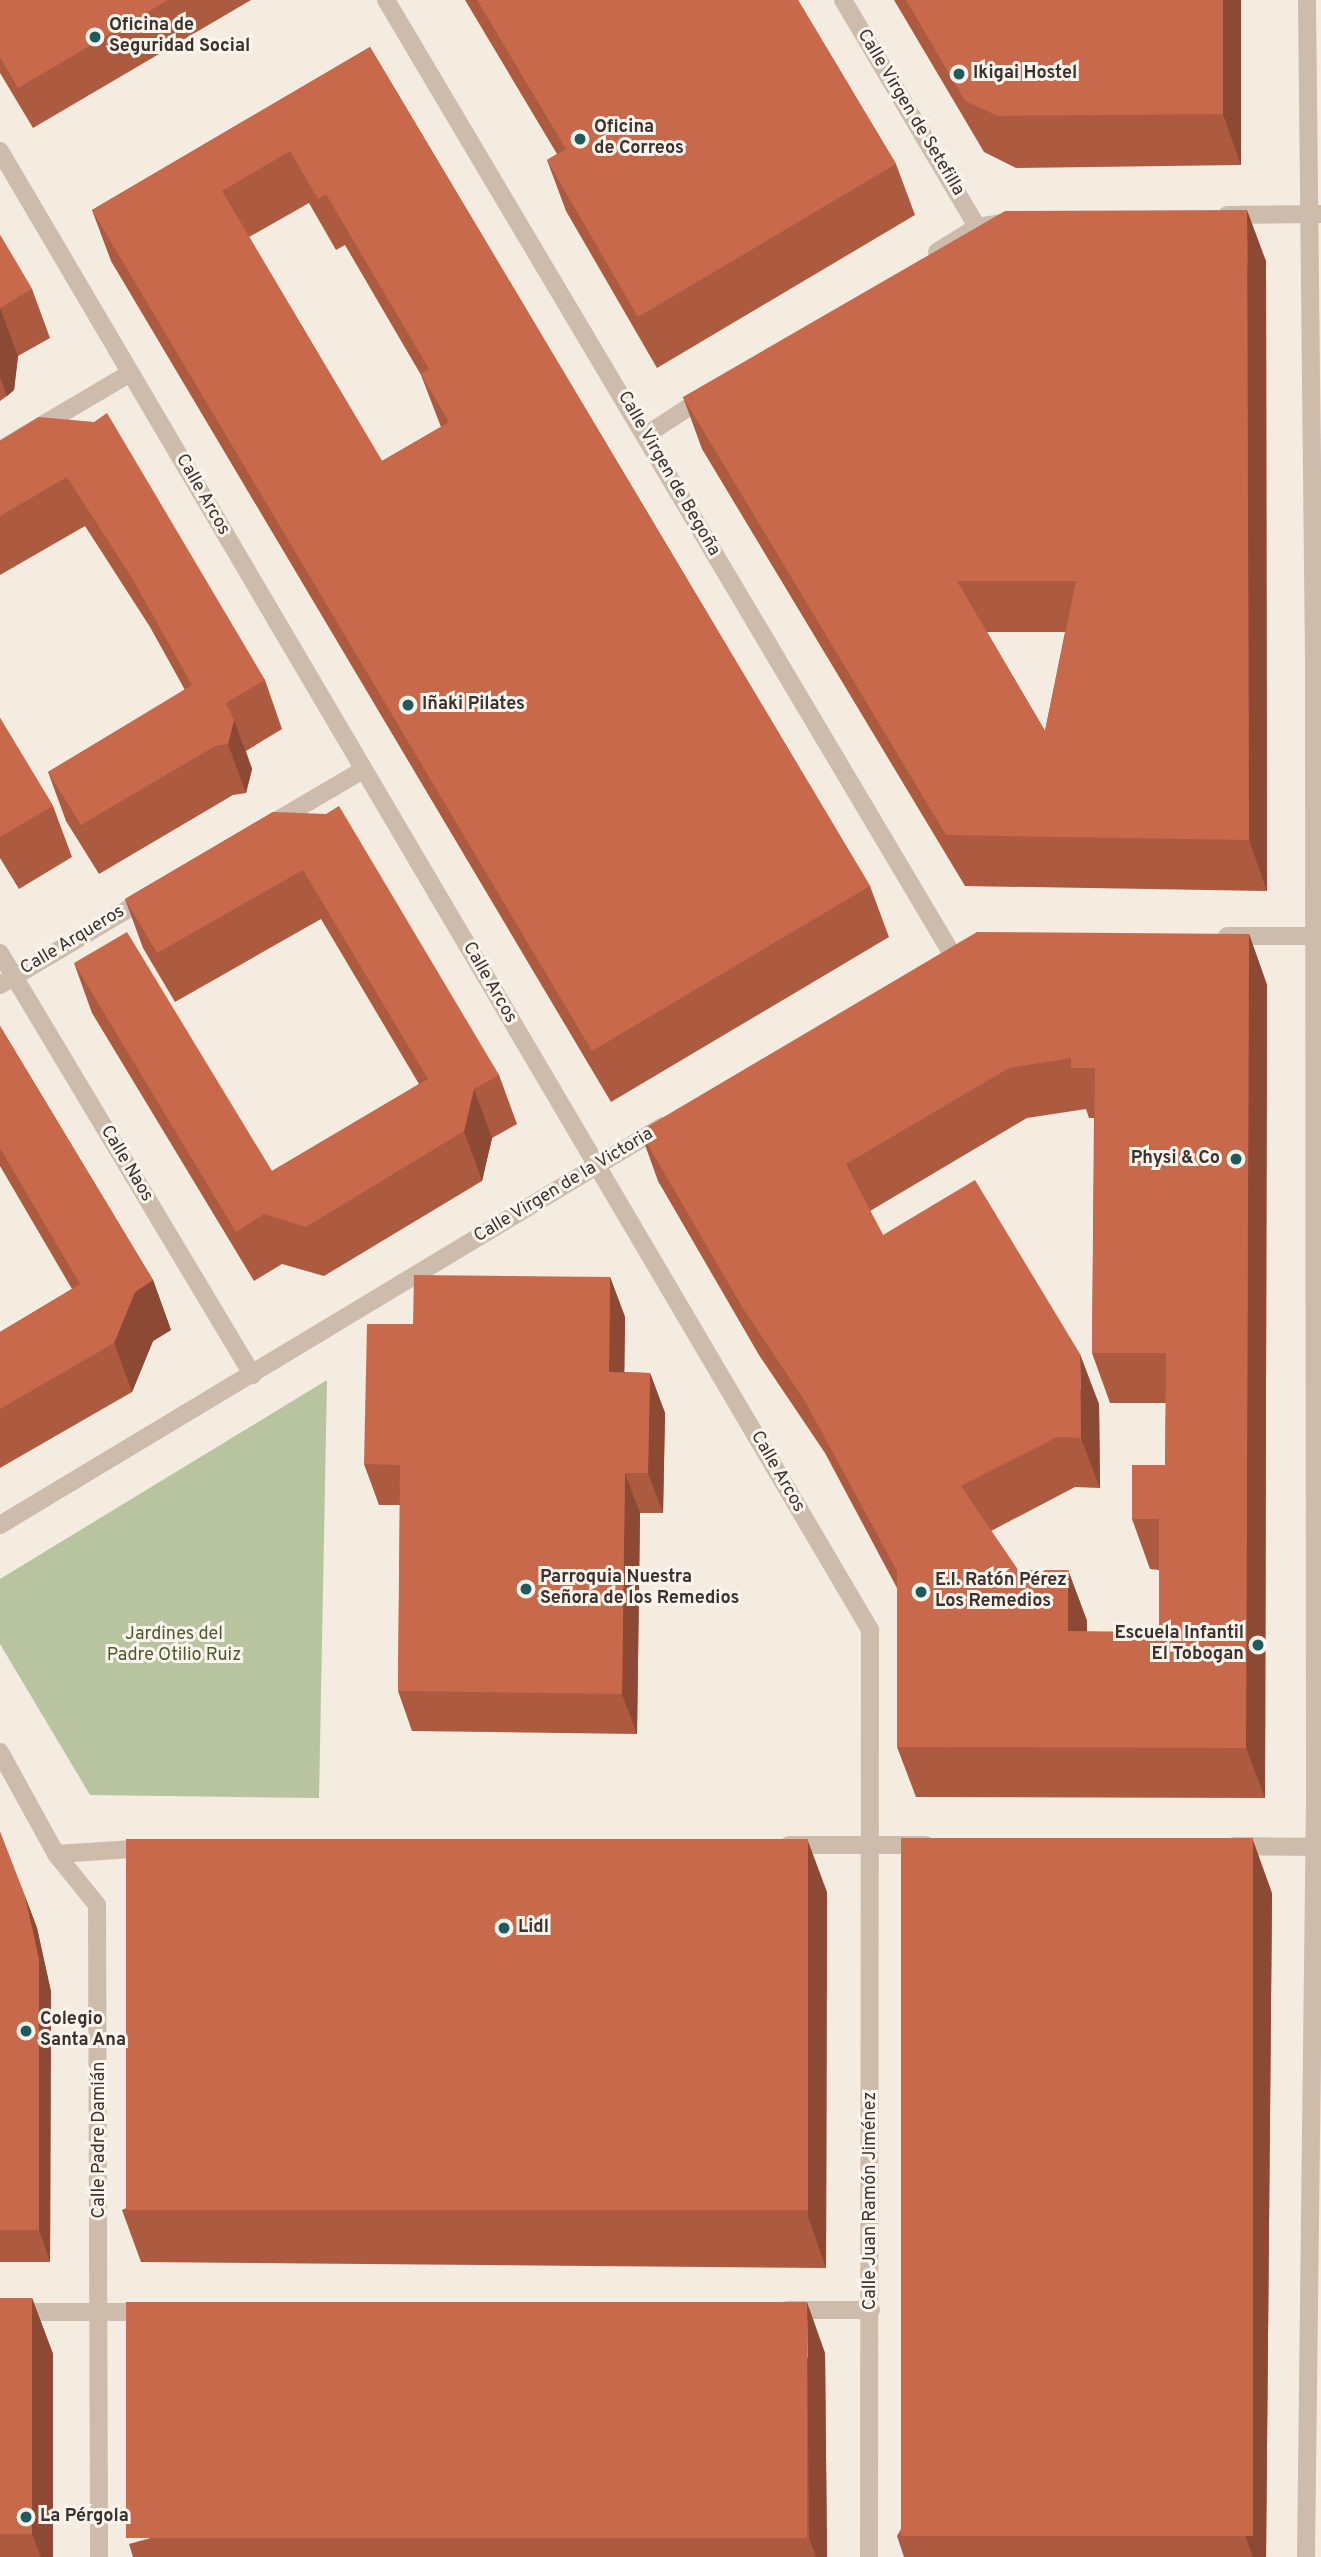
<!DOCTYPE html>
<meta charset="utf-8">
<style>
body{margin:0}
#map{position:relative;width:1321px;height:2557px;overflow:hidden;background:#f4ebe1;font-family:Overpass,sans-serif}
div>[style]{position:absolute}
.green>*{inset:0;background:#b8c4a0}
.minor>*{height:18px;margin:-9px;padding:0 9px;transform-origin:9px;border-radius:9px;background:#cdbbac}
.wall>*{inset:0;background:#ac5a40}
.shaded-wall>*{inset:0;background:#8c4a34}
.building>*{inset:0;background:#c8694b;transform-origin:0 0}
.dots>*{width:19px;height:19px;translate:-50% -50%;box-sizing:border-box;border:4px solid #fbf5ee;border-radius:50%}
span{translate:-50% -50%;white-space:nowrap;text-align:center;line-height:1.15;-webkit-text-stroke:6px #fbf5ee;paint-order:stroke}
.poi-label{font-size:18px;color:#3b302b;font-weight:700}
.left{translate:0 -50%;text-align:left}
.right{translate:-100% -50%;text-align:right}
.street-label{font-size:18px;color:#3b302b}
.park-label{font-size:18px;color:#4a5a2e}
</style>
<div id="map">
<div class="green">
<i style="clip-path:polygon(327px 1380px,319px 1798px,90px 1795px,0 1644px,0 1579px)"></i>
</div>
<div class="minor">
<i style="left:386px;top:0;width:1103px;rotate:59.32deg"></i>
<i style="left:843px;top:0;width:264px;rotate:59.4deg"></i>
<i style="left:0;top:151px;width:1716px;rotate:59.53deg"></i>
<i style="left:870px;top:1630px;width:927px;rotate:90.06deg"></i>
<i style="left:1227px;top:215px;width:94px;rotate:-0.6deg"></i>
<i style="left:937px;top:252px;width:47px;rotate:-32deg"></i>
<i style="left:977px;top:227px;width:26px;rotate:-9deg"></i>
<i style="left:646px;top:435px;width:72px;rotate:-33deg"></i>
<i style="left:0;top:450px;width:151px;rotate:-30.6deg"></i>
<i style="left:271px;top:824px;width:107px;rotate:-30.4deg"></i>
<i style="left:1227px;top:936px;width:94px"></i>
<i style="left:0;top:953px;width:492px;rotate:59.1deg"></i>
<i style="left:0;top:985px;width:172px;rotate:-30.7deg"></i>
<i style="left:0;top:1525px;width:774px;rotate:-31.04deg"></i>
<i style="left:0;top:1752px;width:116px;rotate:61.2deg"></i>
<i style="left:56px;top:1854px;width:65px;rotate:51.2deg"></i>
<i style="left:97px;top:1905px;width:652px;rotate:89.82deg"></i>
<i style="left:789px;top:1845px;width:137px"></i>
<i style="left:1234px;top:1846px;width:87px;rotate:0.7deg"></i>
<i style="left:56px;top:1854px;width:93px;rotate:-3.7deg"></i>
<i style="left:787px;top:2310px;width:84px"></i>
<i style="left:0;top:2312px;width:150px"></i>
<i style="left:1306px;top:2557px;width:758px;rotate:-89.32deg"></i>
<i style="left:1315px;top:1799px;width:1140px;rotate:-90.05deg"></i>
<i style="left:1314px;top:659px;width:659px;rotate:-90.61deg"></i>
</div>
<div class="wall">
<i style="clip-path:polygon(0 0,251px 0,33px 128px,0 73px)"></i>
<i style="clip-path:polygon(465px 0,798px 0,896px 164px,915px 215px,657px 368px,566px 211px,547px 160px,557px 154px)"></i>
<i style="clip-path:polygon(894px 0,1241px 0,1241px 165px,1016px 168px,984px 152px)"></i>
<i style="clip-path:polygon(evenodd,370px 47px,870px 886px,889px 937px,611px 1102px,111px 261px,92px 210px,370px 47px,309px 203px,336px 250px,345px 245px,421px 375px,441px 427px,382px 461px,249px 237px,309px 203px)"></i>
<i style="clip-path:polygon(0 235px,32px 289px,50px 338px,18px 356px,14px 390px,7px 396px,0 401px)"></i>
<i style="clip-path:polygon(evenodd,1266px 261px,1267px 891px,965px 886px,702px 449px,683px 397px,1266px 261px,987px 632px,1065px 632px,1045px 731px,987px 632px)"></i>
<i style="clip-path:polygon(39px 417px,265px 680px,282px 729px,246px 751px,252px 769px,246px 793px,233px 795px,99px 874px,66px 821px,48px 772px,185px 690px,150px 627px,85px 526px,0 575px,0 441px)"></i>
<i style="clip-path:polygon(0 718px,53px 806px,72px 857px,19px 889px,0 858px)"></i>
<i style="clip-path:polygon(273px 812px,499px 1075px,517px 1124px,492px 1138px,482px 1181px,324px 1276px,282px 1264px,254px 1281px,92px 1013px,74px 963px,272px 1171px,419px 1084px,321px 919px,175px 1002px,143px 948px,125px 899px)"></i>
<i style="clip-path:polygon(evenodd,1249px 934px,1267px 985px,1265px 1798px,916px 1797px,897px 1747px,897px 1588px,825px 1453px,759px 1355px,658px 1181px,640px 1131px,1249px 934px,1086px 1109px,1089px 1118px,1094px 1118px,1092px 1353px,1110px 1403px,1166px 1403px,1165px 1465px,1132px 1519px,1150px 1569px,1159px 1570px,1159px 1632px,1087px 1632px,1087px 1621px,1068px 1570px,1018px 1570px,991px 1531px,1075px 1487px,1100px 1488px,1099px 1404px,883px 1235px,870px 1211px,1027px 1118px,1086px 1109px)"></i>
<i style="clip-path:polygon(0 1026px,153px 1280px,171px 1330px,153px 1341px,132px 1392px,0 1468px,0 1332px,72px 1289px,0 1166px)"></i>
<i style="clip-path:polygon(610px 1277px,625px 1317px,624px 1372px,650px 1373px,665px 1413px,663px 1513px,640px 1513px,637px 1734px,412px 1731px,398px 1691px,400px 1505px,379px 1505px,364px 1464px,413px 1324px)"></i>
<i style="clip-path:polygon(0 1832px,37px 1928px,51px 1992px,50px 2262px,0 2262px)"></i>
<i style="clip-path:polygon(827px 1892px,826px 2268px,141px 2262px,122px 2210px)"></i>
<i style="clip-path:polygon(1272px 1893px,1266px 2557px,904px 2557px,897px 2536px)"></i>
<i style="clip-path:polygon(0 2298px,32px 2298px,53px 2354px,53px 2557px,0 2557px)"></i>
<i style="clip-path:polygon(825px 2353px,827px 2557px,133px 2557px,129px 2544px)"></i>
</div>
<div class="shaded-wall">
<i style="clip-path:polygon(1223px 0,1241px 0,1241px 165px,1223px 114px)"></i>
<i style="clip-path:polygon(1247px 210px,1266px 261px,1267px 891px,1249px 840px)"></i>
<i style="clip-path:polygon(0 308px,18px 356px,14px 390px,7px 396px,0 377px)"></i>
<i style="clip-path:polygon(234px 720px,252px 769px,246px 793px,228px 744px)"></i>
<i style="clip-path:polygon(1249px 934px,1267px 985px,1265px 1798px,1246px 1748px)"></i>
<i style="clip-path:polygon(474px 1089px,492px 1138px,482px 1181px,464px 1131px)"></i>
<i style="clip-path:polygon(610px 1277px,625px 1317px,624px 1413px,609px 1372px)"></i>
<i style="clip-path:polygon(153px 1280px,171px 1330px,153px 1341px,132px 1392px,114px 1343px,135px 1292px)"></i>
<i style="clip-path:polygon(1080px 1354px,1099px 1404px,1100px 1488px,1081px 1438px)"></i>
<i style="clip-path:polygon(650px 1373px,665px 1413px,663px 1513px,648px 1473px)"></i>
<i style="clip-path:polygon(625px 1473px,640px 1513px,637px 1734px,622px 1694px)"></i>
<i style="clip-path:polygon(1068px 1570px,1087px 1621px,1087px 1682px,1068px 1631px)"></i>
<i style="clip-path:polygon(1253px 1840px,1272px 1893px,1266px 2557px,1253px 2557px,1246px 2538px)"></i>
<i style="clip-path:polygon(808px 1841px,827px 1892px,826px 2268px,808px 2217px)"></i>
<i style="clip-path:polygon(25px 1896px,37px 1928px,51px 1992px,50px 2262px,39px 2230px)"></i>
<i style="clip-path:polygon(32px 2298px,53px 2354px,53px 2557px,41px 2557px,32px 2534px)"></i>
<i style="clip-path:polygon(807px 2302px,825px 2353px,827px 2557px,816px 2557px,809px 2538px)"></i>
</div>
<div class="building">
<i style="clip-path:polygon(0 0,168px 0,18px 88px,0 57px)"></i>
<i style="clip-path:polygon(477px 0,798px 0,896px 164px,638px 317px,547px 160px,566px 149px)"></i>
<i style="clip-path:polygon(906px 0,1223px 0,1223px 114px,998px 116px,965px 101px)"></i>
<i style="clip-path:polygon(evenodd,370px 47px,870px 886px,592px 1051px,92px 210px,370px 47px,290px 151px,318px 199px,326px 194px,429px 369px,421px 374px,449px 422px,382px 461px,222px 191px,290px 151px)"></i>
<i style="clip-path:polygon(evenodd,1247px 210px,1249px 840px,946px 835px,683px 397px,1005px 211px,1247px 210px,957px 581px,1076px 581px,1045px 731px,957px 581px)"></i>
<i style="clip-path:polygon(0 235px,32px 289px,0 308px)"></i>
<i style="clip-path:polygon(107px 413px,265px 680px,226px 703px,234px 720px,228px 744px,215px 746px,81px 825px,48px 772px,192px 685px,132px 578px,67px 477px,0 516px,0 441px,39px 417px,94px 422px)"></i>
<i style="clip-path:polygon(0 718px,53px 806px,0 837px)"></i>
<i style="clip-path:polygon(339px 806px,499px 1075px,474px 1089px,464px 1131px,306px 1227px,264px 1214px,236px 1232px,74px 963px,127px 932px,272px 1171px,428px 1079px,303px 870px,157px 953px,125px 899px,273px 812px,326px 814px)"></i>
<i style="clip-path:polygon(evenodd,977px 932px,1249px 934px,1246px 1748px,897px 1747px,897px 1571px,806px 1403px,741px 1305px,640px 1131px,977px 932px,1071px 1058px,1071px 1068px,1095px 1068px,1092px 1353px,1166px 1353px,1165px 1465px,1132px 1465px,1132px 1519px,1159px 1519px,1159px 1632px,1068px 1631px,1068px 1570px,1018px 1570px,961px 1486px,1057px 1437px,1081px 1438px,1080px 1354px,975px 1180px,883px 1235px,846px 1164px,1009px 1068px,1071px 1058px)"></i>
<i style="clip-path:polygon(0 1026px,153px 1280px,135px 1292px,114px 1343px,0 1409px,0 1332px,80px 1284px,0 1148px)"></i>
<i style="clip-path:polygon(414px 1275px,610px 1277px,609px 1372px,650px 1373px,648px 1473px,625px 1473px,622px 1694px,398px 1691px,400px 1465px,364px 1464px,367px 1324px,413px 1324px)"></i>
<i style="clip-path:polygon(0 1832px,25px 1896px,39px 1959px,39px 2230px,0 2230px)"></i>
<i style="left:901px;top:1838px;width:352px;height:698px"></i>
<i style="left:126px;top:1839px;width:682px;height:371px"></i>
<i style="left:0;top:2298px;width:32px;height:236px"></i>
<i style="left:807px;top:2302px;width:236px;height:681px;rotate:90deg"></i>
</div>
<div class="dots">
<i style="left:95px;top:37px;background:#1f5a5e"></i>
<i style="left:959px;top:74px;background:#1f5a5e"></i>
<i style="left:580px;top:139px;background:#1f5a5e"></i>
<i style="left:408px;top:705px;background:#1f5a5e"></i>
<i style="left:1236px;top:1159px;background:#1f5a5e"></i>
<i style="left:526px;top:1589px;background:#1f5a5e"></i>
<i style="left:921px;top:1592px;background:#1f5a5e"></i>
<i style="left:1258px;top:1645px;background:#1f5a5e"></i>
<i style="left:504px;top:1928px;background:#1f5a5e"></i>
<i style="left:26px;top:2031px;background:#1f5a5e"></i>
<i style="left:26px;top:2517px;background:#1f5a5e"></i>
</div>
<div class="poi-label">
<span class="left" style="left:109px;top:37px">Oficina de<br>Seguridad Social</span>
<span class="left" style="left:973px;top:74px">Ikigai Hostel</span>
<span class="left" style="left:594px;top:139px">Oficina<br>de Correos</span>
<span class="left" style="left:422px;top:705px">Iñaki Pilates</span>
<span class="right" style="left:1220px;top:1159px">Physi &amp; Co</span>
<span class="left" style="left:540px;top:1589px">Parroquia Nuestra<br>Señora de los Remedios</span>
<span class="left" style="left:935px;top:1592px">E.I. Ratón Pérez<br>Los Remedios</span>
<span class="right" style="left:1244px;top:1645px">Escuela Infantil<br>El Tobogan</span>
<span class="left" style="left:518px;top:1928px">Lidl</span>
<span class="left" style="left:40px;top:2031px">Colegio<br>Santa Ana</span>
<span class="left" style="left:40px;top:2517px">La Pérgola</span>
</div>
<div class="street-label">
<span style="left:910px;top:113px;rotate:59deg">Calle Virgen de Setefilla</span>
<span style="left:668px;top:474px;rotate:60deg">Calle Virgen de Begoña</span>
<span style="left:202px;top:495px;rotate:60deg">Calle Arcos</span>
<span style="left:73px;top:941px;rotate:-31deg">Calle Arqueros</span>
<span style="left:489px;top:983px;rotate:60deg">Calle Arcos</span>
<span style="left:126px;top:1164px;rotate:59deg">Calle Naos</span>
<span style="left:564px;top:1186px;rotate:-31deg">Calle Virgen de la Victoria</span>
<span style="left:777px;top:1472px;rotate:60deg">Calle Arcos</span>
<span style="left:100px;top:2140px;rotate:-90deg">Calle Padre Damián</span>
<span style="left:871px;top:2201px;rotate:-90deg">Calle Juan Ramón Jiménez</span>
</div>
<div class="park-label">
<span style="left:174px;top:1646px">Jardines del<br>Padre Otilio Ruiz</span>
</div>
</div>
